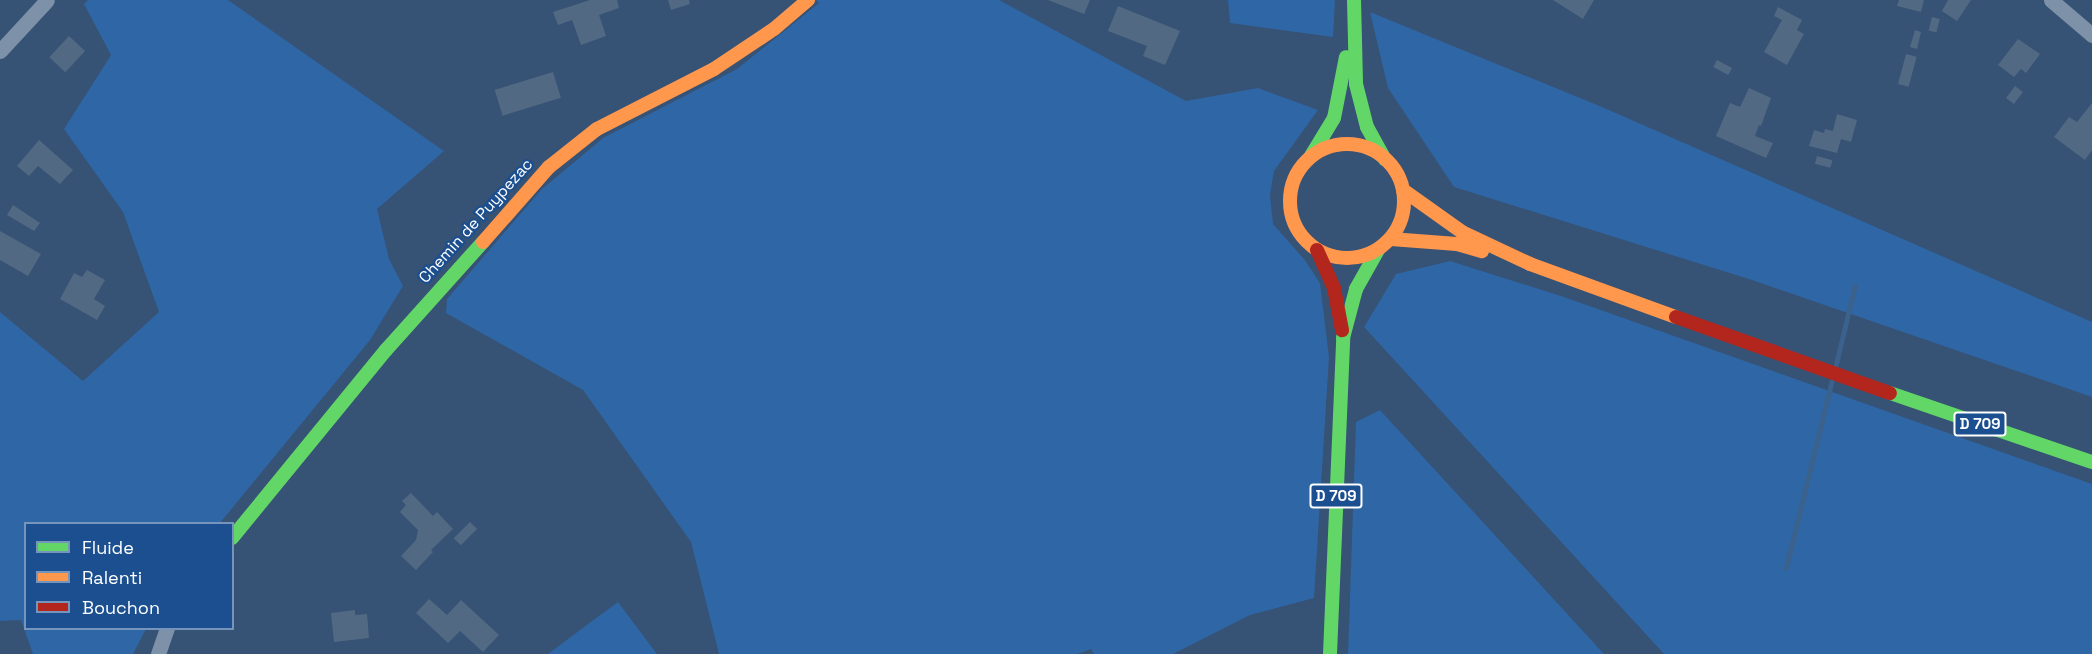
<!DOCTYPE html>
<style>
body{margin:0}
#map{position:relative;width:2092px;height:654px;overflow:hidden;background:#365274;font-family:"Space Grotesk",sans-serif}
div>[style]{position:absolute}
.green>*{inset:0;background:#2f66a5}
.stream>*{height:5px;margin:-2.5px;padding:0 2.5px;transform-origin:2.5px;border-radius:2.5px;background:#3b618d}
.building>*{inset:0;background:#526984;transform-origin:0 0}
.street>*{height:15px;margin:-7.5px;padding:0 7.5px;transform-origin:7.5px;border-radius:7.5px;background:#7d92a8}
.fast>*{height:14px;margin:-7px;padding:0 7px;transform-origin:7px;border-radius:7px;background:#63d668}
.slow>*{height:14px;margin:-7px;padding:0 7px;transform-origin:7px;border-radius:7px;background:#ff974d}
.slow>.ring{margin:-7px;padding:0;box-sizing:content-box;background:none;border:14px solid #ff974d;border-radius:50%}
.jam>*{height:14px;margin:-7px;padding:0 7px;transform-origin:7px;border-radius:7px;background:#b3261e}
span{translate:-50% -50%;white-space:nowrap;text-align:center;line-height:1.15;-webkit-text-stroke:4.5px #1b4f8f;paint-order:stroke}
.shield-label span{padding:2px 4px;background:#1b4f8f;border:2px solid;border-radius:4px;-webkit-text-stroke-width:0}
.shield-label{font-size:15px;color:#fff;font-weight:700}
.street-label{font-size:16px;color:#fff}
.legend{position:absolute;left:24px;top:522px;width:210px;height:108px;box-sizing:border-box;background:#1b4f8f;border:2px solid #7695bc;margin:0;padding:8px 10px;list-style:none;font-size:18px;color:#fff}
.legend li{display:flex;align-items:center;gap:12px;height:30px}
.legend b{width:30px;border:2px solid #7695bc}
</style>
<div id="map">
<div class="green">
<i style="clip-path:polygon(88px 0,228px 0,444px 151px,377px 209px,389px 259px,403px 286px,370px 340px,220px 523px,26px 524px,26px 628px,146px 629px,133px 654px,33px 654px,21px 620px,0 621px,0 312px,83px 381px,159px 312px,123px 212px,64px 129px,111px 55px,84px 4px)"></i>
<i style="clip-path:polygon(816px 0,999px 0,1186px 101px,1258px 88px,1318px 110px,1274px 171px,1270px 195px,1273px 224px,1304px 259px,1320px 283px,1329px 357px,1314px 598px,1250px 615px,1173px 654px,1094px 654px,1091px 649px,1077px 654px,719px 654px,691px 542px,583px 390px,446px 313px,447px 299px,542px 189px,603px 138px,737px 69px,819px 3px)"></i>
<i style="clip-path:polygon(1228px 0,1335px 0,1333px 37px,1230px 23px)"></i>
<i style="clip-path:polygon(1370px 12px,1602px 107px,2092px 322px,2092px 397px,1752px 280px,1454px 187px,1388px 88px)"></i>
<i style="clip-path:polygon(1450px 261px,1564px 297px,2092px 484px,2092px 654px,1664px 654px,1364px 327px,1396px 274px)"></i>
<i style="clip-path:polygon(1380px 410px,1604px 654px,1348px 654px,1356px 422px)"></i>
<i style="clip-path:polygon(618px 602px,657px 654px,548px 654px,584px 627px)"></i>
</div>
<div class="stream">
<i style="left:1835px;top:368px;width:85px;rotate:-76.5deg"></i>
<i style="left:1786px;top:568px;width:194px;rotate:-76.3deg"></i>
</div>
<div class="building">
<i style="clip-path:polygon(590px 0,617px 0,619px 8px,599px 15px,606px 36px,581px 45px,572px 20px,558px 25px,553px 12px)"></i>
<i style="clip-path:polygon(668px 0,689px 0,690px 4px,671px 10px)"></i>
<i style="clip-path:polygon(1048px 0,1090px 0,1084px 14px)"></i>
<i style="clip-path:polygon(1553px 0,1594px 0,1583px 19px)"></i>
<i style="clip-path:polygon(1899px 0,1924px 0,1921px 12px,1897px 6px)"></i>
<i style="clip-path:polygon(1948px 0,1971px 0,1957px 21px,1942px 11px)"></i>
<i style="clip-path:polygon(1118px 6px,1180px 31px,1165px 65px,1143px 56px,1147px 46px,1108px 31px)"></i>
<i style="clip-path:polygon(1778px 7px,1802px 20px,1797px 30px,1804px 34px,1787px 65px,1764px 52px,1782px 20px,1774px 16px)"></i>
<i style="left:1932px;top:17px;width:8px;height:14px;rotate:14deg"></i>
<i style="clip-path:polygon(1915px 30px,1921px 32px,1917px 49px,1910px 47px)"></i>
<i style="left:69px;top:36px;width:22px;height:29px;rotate:43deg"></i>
<i style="clip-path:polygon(2018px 39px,2040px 54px,2026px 73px,2021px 69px,2014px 77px,1998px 65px)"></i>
<i style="left:1906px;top:54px;width:11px;height:31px;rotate:15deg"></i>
<i style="left:1717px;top:60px;width:17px;height:8px;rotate:28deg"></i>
<i style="left:553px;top:72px;width:27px;height:61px;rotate:73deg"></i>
<i style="left:2015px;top:86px;width:10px;height:15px;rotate:37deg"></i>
<i style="clip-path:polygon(1749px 88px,1771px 98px,1761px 126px,1759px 125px,1755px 136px,1773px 143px,1766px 158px,1716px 136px,1730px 103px,1740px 107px)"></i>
<i style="clip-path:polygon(2092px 103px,2092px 150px,2085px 160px,2054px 137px,2069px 117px,2077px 122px)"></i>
<i style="clip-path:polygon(1837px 114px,1857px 120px,1851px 142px,1841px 139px,1837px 153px,1809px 146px,1814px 130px,1824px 133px,1825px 129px,1833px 131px)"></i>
<i style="clip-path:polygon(39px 140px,73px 170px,60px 184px,38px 166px,29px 176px,17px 166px)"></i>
<i style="left:1817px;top:156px;width:16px;height:8px;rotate:15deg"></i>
<i style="clip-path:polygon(13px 205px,40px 223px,34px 231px,7px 215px)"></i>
<i style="clip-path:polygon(0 231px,41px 254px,28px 276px,0 260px)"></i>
<i style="clip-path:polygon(87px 270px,105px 280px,94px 299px,105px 306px,97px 320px,60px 299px,74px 273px,82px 277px)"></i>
<i style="clip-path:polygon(411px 493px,433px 516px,437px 512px,453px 529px,431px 550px,433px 552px,416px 570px,401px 556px,416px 540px,418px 530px,400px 512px,406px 505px,402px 501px)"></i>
<i style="left:470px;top:522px;width:10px;height:23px;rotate:45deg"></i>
<i style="clip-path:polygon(429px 599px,447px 615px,461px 600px,499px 635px,483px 652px,460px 631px,448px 643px,416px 613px)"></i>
<i style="clip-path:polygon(355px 610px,355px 615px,367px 614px,369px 638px,334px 642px,331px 613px)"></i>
</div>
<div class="street">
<i style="left:2051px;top:0;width:54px;rotate:40.5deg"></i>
<i style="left:0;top:51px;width:69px;rotate:-47.3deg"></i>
<i style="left:158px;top:654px;width:28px;rotate:-71deg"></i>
</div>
<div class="fast">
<i style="left:1354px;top:0;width:84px;rotate:88.6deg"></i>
<i style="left:1356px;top:84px;width:44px;rotate:75.7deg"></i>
<i style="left:1367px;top:127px;width:37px;rotate:61deg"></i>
<i style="left:1311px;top:156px;width:44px;rotate:-58.8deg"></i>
<i style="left:1334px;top:118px;width:62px;rotate:-78.9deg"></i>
<i style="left:1890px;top:393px;width:213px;rotate:18.9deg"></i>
<i style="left:232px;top:538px;width:243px;rotate:-50.7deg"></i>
<i style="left:386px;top:350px;width:145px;rotate:-48.1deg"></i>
<i style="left:1330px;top:654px;width:316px;rotate:-87.6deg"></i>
<i style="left:1343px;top:338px;width:51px;rotate:-75.1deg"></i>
<i style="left:1356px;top:289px;width:45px;rotate:-60.6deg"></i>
</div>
<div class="slow">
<i class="ring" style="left:1290px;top:144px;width:100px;height:100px"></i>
<i style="left:1403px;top:190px;width:72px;rotate:35.4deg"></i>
<i style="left:1462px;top:232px;width:75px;rotate:25.2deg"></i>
<i style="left:1530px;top:264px;width:155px;rotate:20deg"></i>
<i style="left:1391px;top:239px;width:66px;rotate:4.3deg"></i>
<i style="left:1457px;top:244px;width:26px;rotate:16deg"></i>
<i style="left:483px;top:242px;width:100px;rotate:-48.7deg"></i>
<i style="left:549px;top:167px;width:61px;rotate:-38.4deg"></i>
<i style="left:597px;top:129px;width:131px;rotate:-27.1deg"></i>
<i style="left:714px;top:69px;width:72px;rotate:-33.7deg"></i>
<i style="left:774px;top:29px;width:45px;rotate:-40.5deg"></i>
</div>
<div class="jam">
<i style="left:1317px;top:250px;width:42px;rotate:65.9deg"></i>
<i style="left:1334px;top:288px;width:43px;rotate:79.2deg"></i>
<i style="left:1676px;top:317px;width:227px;rotate:19.6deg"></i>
</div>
<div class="shield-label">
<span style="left:1980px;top:424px">D 709</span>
<span style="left:1336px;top:496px">D 709</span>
</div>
<div class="street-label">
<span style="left:476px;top:221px;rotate:-48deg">Chemin de Puypezac</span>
</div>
<ul class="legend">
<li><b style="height:8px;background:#63d668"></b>Fluide</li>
<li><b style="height:8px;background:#ff974d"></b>Ralenti</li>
<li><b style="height:8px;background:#b3261e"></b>Bouchon</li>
</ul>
</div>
